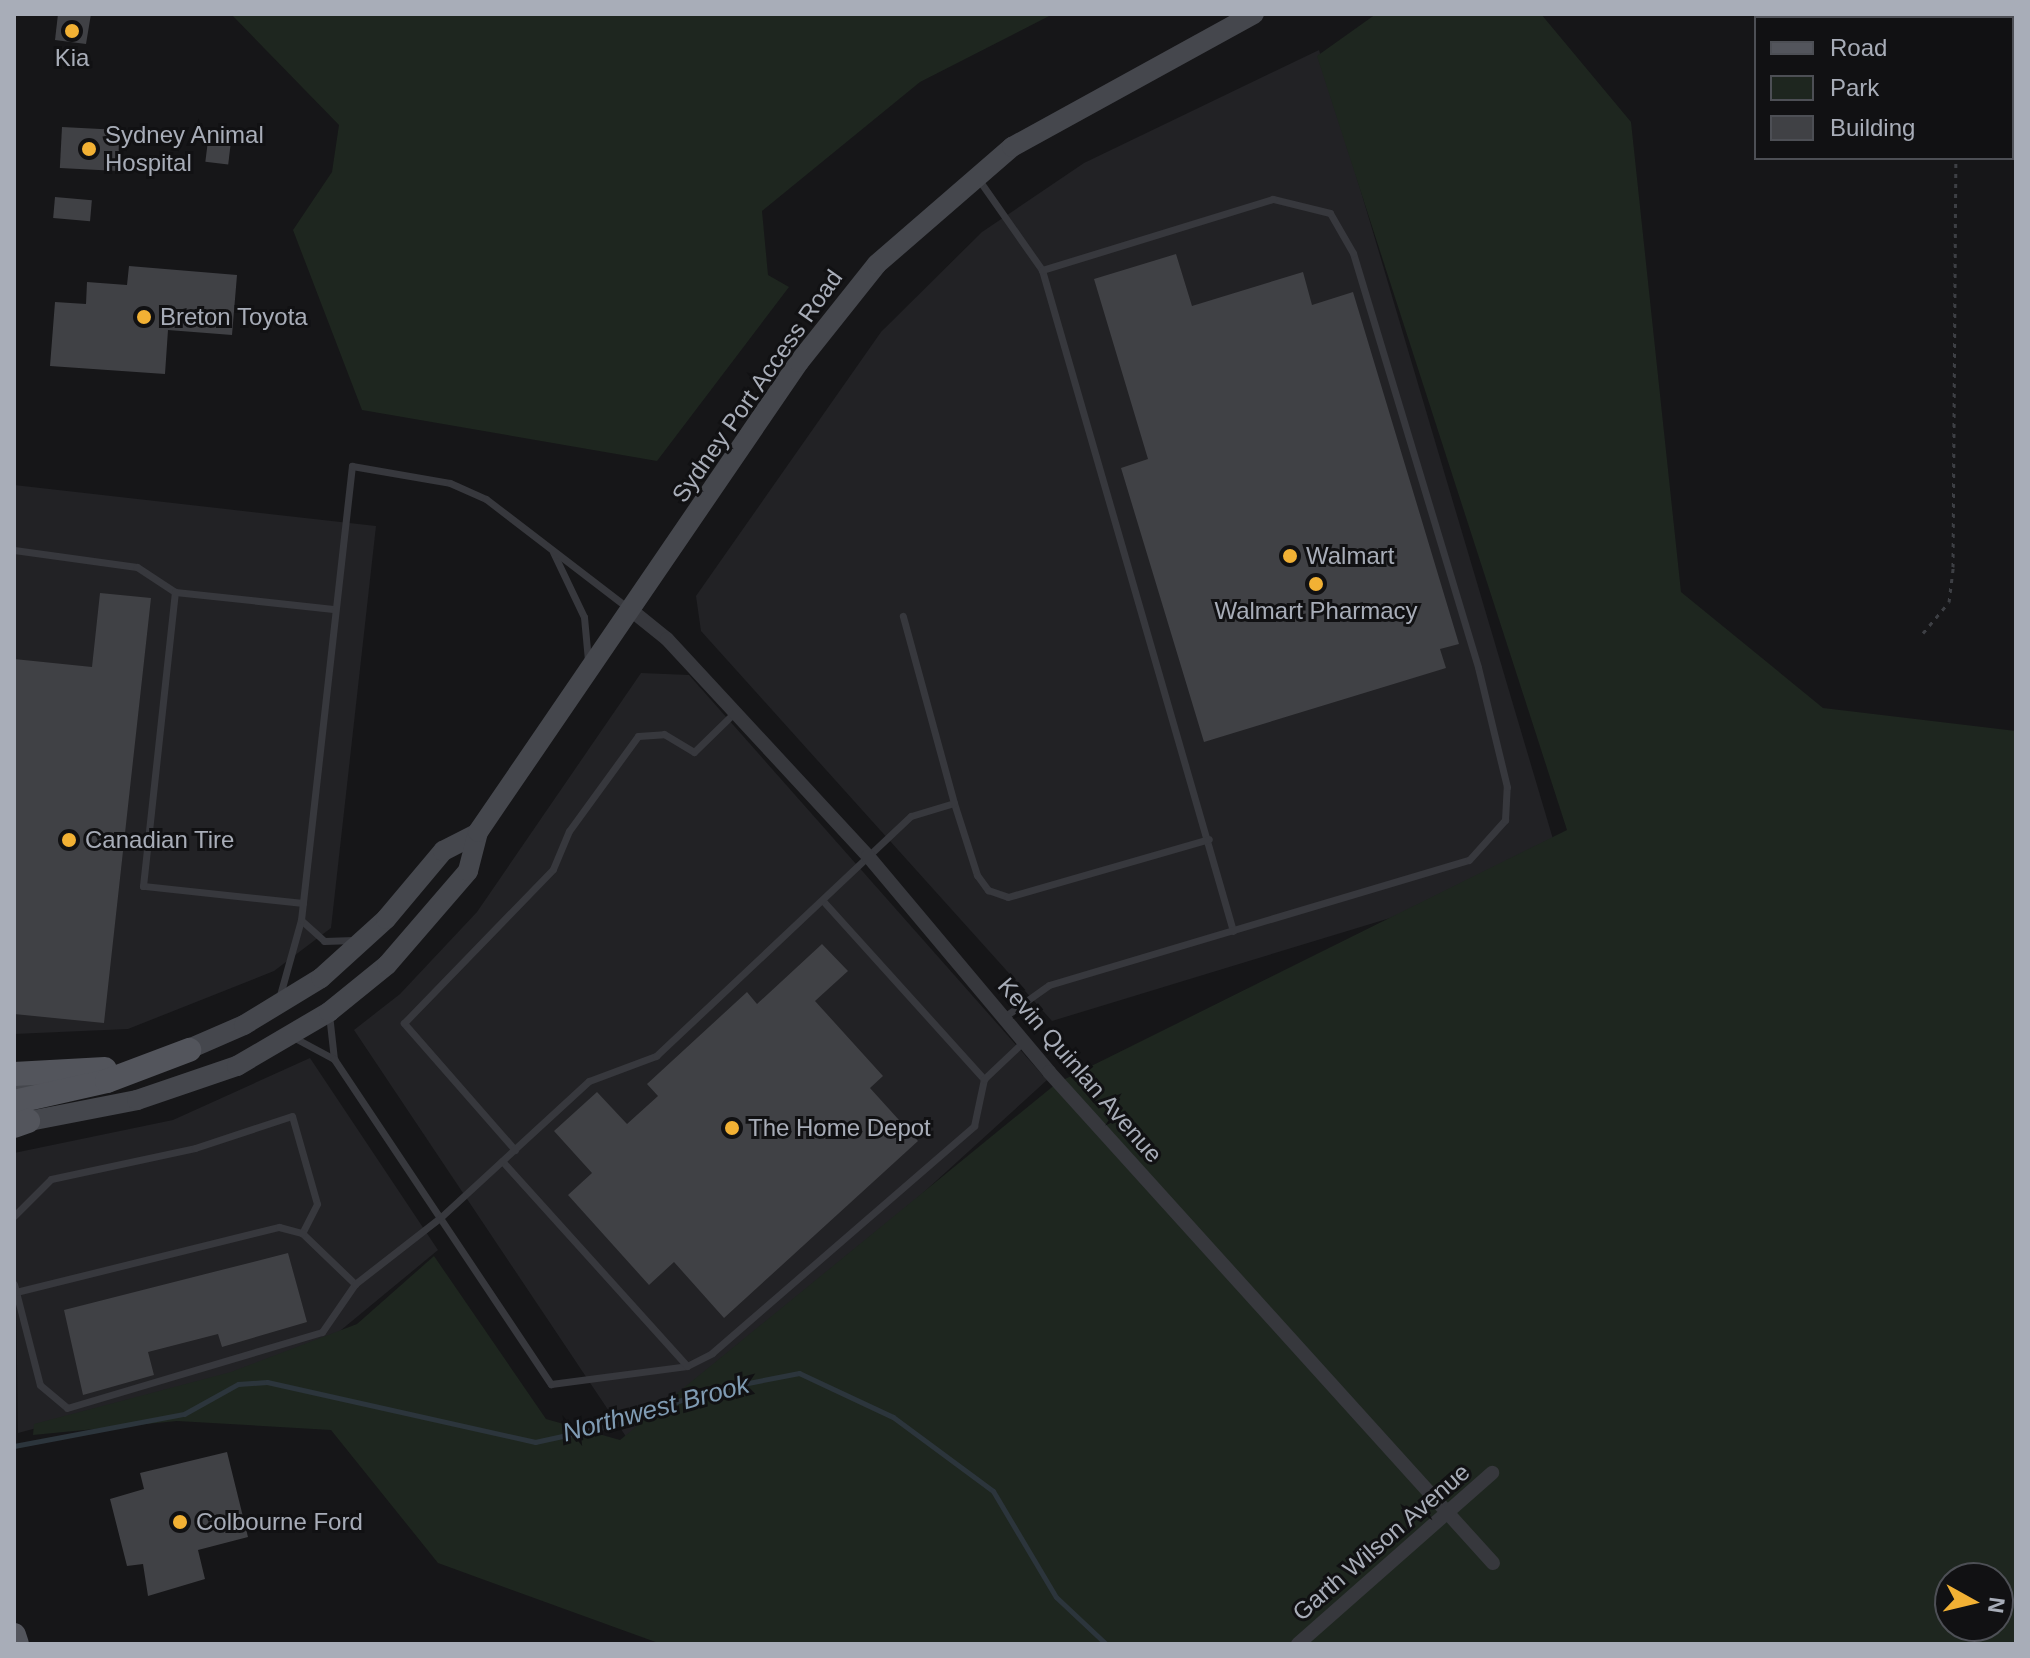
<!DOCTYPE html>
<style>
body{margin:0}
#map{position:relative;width:2030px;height:1658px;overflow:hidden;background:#161618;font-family:Arial,sans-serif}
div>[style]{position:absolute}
.built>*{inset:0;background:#222225}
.green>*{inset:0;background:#1e261f}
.stream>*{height:5px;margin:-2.5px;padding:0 2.5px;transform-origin:2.5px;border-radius:2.5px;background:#2c353c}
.building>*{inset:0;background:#404145;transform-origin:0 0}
.path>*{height:3px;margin-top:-1.5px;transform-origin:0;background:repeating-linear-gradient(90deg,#3d3f44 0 4px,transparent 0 10px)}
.service>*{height:7px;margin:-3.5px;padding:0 3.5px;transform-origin:3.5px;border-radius:3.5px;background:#37383d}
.minor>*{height:14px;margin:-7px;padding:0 7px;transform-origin:7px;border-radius:7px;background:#37383d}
.secondary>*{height:20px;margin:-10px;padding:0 10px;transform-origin:10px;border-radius:10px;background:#45474d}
.primary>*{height:24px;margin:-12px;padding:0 12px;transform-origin:12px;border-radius:12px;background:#53555c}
.dots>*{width:22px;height:22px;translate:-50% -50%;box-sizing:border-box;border:4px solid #111113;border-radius:50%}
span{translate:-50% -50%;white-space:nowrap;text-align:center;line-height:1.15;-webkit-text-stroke:6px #111113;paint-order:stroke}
.poi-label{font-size:24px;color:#a8adb8}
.left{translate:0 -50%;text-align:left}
.street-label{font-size:24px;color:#a8adb8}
.water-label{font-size:26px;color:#7f9bb3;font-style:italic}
.frame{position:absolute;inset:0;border:16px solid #a8adb8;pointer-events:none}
.legend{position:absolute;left:1754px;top:16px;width:260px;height:144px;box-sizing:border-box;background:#111113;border:2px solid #4d4f55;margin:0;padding:10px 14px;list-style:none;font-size:24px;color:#a8adb8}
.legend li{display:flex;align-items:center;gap:16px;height:40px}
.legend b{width:40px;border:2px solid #4d4f55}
.north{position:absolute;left:1934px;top:1562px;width:80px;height:80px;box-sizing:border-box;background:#111113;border:2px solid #4d4f55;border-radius:50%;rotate:98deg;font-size:22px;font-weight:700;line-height:32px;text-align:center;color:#a8adb8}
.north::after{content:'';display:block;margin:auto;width:28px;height:36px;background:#f2b134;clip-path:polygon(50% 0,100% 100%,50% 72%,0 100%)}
</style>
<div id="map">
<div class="built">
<i style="clip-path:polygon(1319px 50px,1561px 866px,1052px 1021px,701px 631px,696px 596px,881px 332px,982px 232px,1084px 163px)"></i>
<i style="clip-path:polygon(14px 485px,376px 526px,331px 928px,274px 971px,128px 1029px,14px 1034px)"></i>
<i style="clip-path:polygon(641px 673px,689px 675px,1047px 1080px,637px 1453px,354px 1030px,400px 994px,477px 912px)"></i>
<i style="clip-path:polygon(310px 1058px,438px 1250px,329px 1340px,235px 1375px,18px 1433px,14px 1153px,173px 1120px)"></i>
</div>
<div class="green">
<i style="clip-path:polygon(231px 14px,1053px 14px,920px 82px,762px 211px,768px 275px,789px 287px,657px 461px,362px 410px,293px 230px,332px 172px,339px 125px)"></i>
<i style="clip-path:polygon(evenodd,1376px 14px,1541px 14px,1631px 122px,1681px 592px,1823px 708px,2016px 731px,2016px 1644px,661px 1644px,438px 1563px,331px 1430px,177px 1421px,33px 1435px,34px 1424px,231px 1372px,357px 1324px,434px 1256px,546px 1419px,620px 1440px,1057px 1083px,1567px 830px,1317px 56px,1376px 14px,1950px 1578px,1998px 1578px,1998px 1626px,1950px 1626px,1950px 1578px)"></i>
</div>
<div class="stream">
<i style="left:14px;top:1446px;width:173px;rotate:-10.7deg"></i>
<i style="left:184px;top:1414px;width:62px;rotate:-29.1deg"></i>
<i style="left:238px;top:1384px;width:29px;rotate:-4deg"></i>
<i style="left:267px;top:1382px;width:275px;rotate:12.6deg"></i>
<i style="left:535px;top:1442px;width:89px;rotate:-12.3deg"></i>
<i style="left:622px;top:1423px;width:86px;rotate:-21.2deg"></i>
<i style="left:702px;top:1392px;width:99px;rotate:-11.1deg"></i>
<i style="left:799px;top:1373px;width:104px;rotate:25.1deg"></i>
<i style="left:893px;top:1417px;width:124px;rotate:36.5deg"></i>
<i style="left:993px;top:1491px;width:123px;rotate:59.3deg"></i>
<i style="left:1056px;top:1597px;width:69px;rotate:43.2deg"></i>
</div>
<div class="building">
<i style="clip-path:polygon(58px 14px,91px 14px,86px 44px,55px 40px)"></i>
<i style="left:62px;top:127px;width:58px;height:41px;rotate:3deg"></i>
<i style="left:209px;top:132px;width:23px;height:30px;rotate:7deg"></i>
<i style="left:55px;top:197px;width:37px;height:21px;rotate:5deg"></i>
<i style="clip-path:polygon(1176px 254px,1192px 306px,1303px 272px,1312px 305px,1353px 292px,1459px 644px,1440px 649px,1446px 668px,1204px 742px,1121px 468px,1148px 459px,1094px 279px)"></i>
<i style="clip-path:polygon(129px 266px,237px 275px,232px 335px,168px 330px,165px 374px,50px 366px,55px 302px,86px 304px,87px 282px,127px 285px)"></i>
<i style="clip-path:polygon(100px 593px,151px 598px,104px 1023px,14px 1014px,14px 659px,92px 667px)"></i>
<i style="clip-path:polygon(822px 944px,848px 971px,815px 1001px,883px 1076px,870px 1088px,918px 1141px,724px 1318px,674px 1262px,649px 1285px,568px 1195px,592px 1173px,554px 1131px,597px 1092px,627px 1124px,658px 1096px,647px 1084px,747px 992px,757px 1004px)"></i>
<i style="clip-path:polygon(288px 1253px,307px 1322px,222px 1347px,218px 1334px,148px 1352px,154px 1375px,83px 1395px,64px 1310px)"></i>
<i style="clip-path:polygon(227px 1452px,248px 1537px,198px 1550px,205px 1579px,148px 1596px,143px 1564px,127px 1566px,110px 1499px,144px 1489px,140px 1473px)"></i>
</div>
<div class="path">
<i style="left:1889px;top:14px;width:4px;rotate:63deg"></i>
<i style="left:1923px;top:633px;width:40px;rotate:-50deg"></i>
<i style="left:1949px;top:602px;width:35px;rotate:-83deg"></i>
<i style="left:1953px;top:567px;width:409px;rotate:-89.6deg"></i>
</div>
<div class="service">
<i style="left:979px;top:180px;width:110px;rotate:55deg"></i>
<i style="left:1042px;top:270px;width:688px;rotate:73.88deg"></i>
<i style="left:14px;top:550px;width:124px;rotate:7.9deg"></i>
<i style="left:137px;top:567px;width:45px;rotate:33.3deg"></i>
<i style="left:553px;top:552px;width:72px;rotate:64.5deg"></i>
<i style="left:584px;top:617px;width:43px;rotate:84.7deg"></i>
<i style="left:954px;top:803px;width:76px;rotate:72.3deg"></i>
<i style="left:977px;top:875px;width:19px;rotate:54deg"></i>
<i style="left:988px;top:890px;width:21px;rotate:19deg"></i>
<i style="left:1008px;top:897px;width:209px;rotate:-16.1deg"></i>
<i style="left:824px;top:902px;width:239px;rotate:47.9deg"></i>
<i style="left:303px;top:903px;width:161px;rotate:-173.9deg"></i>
<i style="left:143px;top:886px;width:296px;rotate:-83.8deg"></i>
<i style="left:175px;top:592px;width:159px;rotate:6.1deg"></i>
<i style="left:301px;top:920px;width:31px;rotate:42deg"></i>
<i style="left:324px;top:941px;width:30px;rotate:-2deg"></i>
<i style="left:280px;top:995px;width:78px;rotate:-74.4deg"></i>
<i style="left:301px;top:920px;width:457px;rotate:-83.6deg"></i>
<i style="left:352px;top:466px;width:99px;rotate:9.8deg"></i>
<i style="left:450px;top:483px;width:39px;rotate:24deg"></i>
<i style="left:486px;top:499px;width:178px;rotate:37.5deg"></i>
<i style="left:329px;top:1014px;width:45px;rotate:83.7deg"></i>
<i style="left:1004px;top:1017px;width:55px;rotate:-35.4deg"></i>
<i style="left:1049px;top:985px;width:438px;rotate:-16.6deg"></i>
<i style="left:1469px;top:860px;width:54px;rotate:-48deg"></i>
<i style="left:1505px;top:820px;width:33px;rotate:-87deg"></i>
<i style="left:1507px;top:787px;width:123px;rotate:-103.6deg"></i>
<i style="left:1478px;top:667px;width:432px;rotate:-106.8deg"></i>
<i style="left:1353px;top:253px;width:46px;rotate:-119.9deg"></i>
<i style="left:1330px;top:213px;width:59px;rotate:-166.2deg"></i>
<i style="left:1273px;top:199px;width:242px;rotate:162.9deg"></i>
<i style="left:293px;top:1037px;width:47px;rotate:28.2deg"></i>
<i style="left:334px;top:1059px;width:391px;rotate:56.3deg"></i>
<i style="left:551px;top:1384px;width:137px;rotate:-7.5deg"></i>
<i style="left:687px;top:1366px;width:28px;rotate:-27deg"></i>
<i style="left:712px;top:1353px;width:347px;rotate:-40.9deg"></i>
<i style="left:974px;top:1126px;width:48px;rotate:-78deg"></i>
<i style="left:984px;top:1079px;width:54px;rotate:-43.5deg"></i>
<i style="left:515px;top:1150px;width:169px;rotate:-131.2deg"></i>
<i style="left:404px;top:1023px;width:214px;rotate:-45.9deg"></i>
<i style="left:553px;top:869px;width:41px;rotate:-67.2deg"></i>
<i style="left:569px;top:831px;width:117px;rotate:-54deg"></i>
<i style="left:638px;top:736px;width:26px;rotate:-4deg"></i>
<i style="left:664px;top:734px;width:35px;rotate:31deg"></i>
<i style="left:694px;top:752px;width:57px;rotate:-44.3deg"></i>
<i style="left:502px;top:1161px;width:276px;rotate:47.9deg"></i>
<i style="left:14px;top:1216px;width:52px;rotate:-45deg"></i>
<i style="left:51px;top:1179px;width:147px;rotate:-12.1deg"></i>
<i style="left:195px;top:1148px;width:102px;rotate:-18.3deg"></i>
<i style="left:292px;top:1116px;width:91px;rotate:74.1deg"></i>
<i style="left:317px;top:1204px;width:33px;rotate:117deg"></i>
<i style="left:302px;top:1233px;width:74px;rotate:43.9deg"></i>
<i style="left:14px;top:1284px;width:104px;rotate:75.6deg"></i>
<i style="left:40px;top:1385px;width:35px;rotate:40deg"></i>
<i style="left:67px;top:1408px;width:266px;rotate:-16.6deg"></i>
<i style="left:322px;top:1332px;width:58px;rotate:-55.5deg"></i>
<i style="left:355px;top:1284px;width:109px;rotate:-37.9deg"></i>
<i style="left:441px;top:1217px;width:201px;rotate:-42.6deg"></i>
<i style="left:589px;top:1081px;width:72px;rotate:-20.5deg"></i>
<i style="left:656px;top:1056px;width:350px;rotate:-43.3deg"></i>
<i style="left:911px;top:816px;width:45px;rotate:-16.8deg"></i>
<i style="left:954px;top:803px;width:194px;rotate:-105.3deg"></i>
<i style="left:16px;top:1292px;width:271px;rotate:-13.9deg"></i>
<i style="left:279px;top:1227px;width:24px;rotate:15deg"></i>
</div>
<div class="minor">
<i style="left:631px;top:610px;width:46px;rotate:38.9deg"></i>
<i style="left:667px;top:639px;width:296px;rotate:47.2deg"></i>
<i style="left:868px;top:856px;width:282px;rotate:50deg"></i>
<i style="left:1049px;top:1072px;width:662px;rotate:47.88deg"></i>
<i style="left:1298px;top:1644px;width:259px;rotate:-41.4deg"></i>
</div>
<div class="secondary">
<i style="left:175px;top:1055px;width:75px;rotate:-23.5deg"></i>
<i style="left:244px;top:1025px;width:90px;rotate:-31.4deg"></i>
<i style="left:321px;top:978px;width:88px;rotate:-42.2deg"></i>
<i style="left:386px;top:919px;width:89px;rotate:-50deg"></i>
<i style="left:443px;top:851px;width:37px;rotate:-27deg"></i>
<i style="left:14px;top:1087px;width:44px;rotate:-5.2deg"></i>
<i style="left:14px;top:1124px;width:125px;rotate:-11deg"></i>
<i style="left:137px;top:1100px;width:106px;rotate:-18.8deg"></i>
<i style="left:237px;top:1066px;width:107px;rotate:-30.4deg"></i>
<i style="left:329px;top:1012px;width:75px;rotate:-39deg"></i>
<i style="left:387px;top:965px;width:124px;rotate:-49.2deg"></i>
<i style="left:468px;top:871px;width:40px;rotate:-75.6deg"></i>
<i style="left:478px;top:832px;width:569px;rotate:-55.67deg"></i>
<i style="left:799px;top:362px;width:125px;rotate:-51.5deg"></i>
<i style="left:877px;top:264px;width:179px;rotate:-40.9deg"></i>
<i style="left:1012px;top:147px;width:276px;rotate:-28.8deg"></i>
</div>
<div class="primary">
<i style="left:14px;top:1074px;width:91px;rotate:-3.1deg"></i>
<i style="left:14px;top:1102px;width:95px;rotate:-12.7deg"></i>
<i style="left:107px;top:1081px;width:88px;rotate:-20.7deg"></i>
<i style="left:14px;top:1126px;width:15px;rotate:-20deg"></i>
<i style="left:14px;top:1635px;width:9px;rotate:72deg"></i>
</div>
<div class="dots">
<i style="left:72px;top:31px;background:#f2b134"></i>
<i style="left:89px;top:149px;background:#f2b134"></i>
<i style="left:144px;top:317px;background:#f2b134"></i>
<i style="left:1290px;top:556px;background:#f2b134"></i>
<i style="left:1316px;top:584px;background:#f2b134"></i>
<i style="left:69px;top:840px;background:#f2b134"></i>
<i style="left:732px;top:1128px;background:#f2b134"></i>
<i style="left:180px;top:1522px;background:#f2b134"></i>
</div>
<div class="poi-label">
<span style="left:72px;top:58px">Kia</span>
<span class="left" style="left:105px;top:149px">Sydney Animal<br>Hospital</span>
<span class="left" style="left:160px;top:317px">Breton Toyota</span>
<span class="left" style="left:1306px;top:556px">Walmart</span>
<span style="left:1316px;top:611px">Walmart Pharmacy</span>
<span class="left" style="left:85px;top:840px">Canadian Tire</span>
<span class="left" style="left:748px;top:1128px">The Home Depot</span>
<span class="left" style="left:196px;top:1522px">Colbourne Ford</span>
</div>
<div class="street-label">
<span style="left:757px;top:386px;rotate:-55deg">Sydney Port Access Road</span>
<span style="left:1080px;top:1070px;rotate:49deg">Kevin Quinlan Avenue</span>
<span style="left:1381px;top:1542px;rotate:-41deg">Garth Wilson Avenue</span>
</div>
<div class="water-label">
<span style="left:656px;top:1409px;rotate:-15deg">Northwest Brook</span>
</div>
<div class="frame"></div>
<ul class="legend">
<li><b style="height:10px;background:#53555c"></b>Road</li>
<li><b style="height:22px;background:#1e261f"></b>Park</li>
<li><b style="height:22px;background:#404145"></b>Building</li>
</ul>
<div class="north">N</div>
</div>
